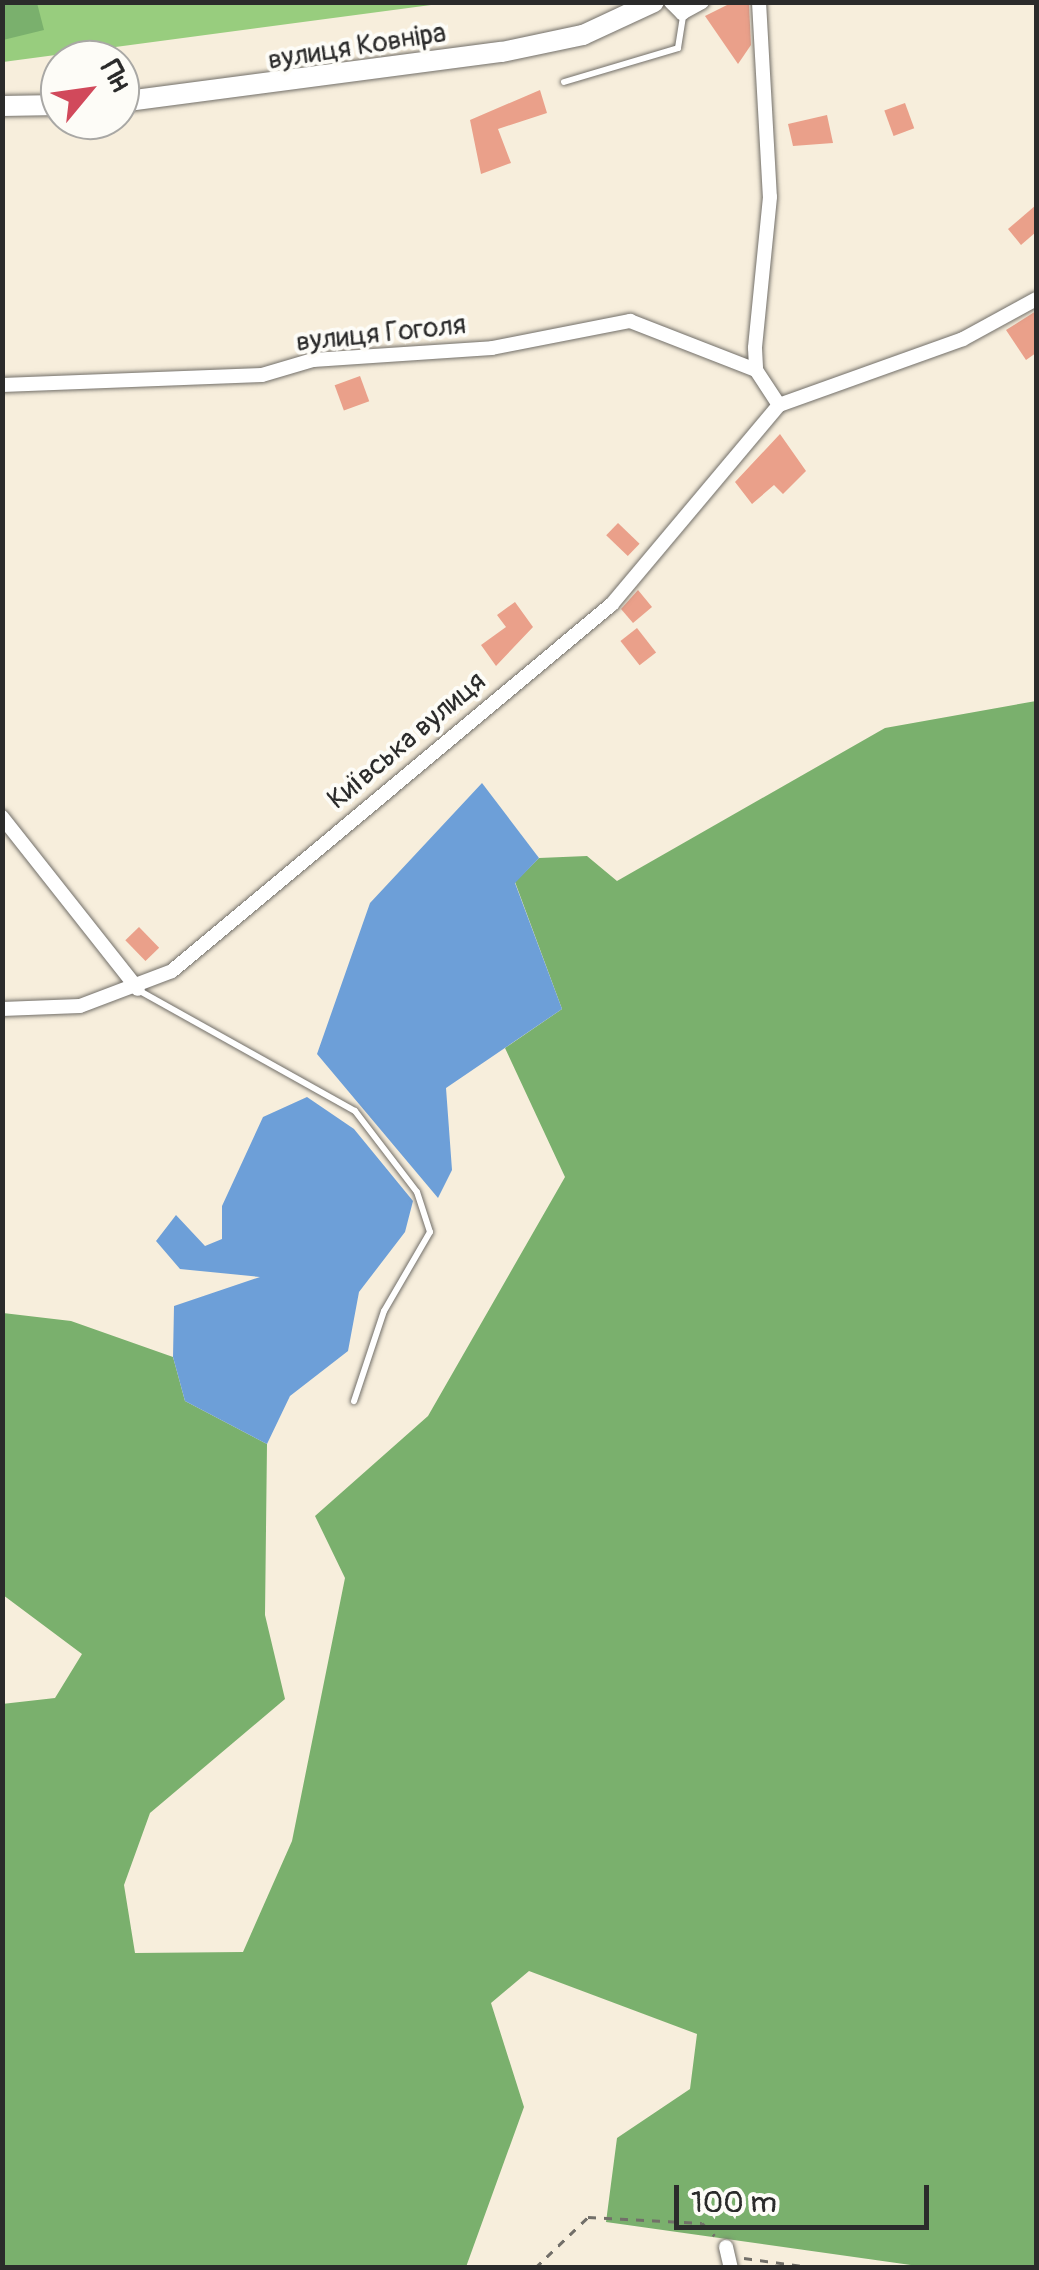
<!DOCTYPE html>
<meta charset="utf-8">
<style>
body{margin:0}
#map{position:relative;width:1039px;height:2270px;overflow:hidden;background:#f7eedc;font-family:Pangolin,sans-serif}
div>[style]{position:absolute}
.green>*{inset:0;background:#98cd7e}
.forest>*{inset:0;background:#7ab06d}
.water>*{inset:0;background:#6d9fd8}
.building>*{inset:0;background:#eaa08a;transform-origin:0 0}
.path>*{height:2.5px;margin-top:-1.25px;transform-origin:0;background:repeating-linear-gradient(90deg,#726f69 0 8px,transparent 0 16px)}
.roads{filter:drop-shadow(0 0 2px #726f69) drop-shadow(0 0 2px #726f69)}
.lane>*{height:6px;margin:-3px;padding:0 3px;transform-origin:3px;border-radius:3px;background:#fff}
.street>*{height:14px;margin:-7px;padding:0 7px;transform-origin:7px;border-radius:7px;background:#fff}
.secondary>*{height:20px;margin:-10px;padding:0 10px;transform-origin:10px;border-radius:10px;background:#fff}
span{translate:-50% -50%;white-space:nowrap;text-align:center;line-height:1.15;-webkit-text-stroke:8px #fdfcf7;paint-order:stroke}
.street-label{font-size:28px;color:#2b2b2b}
.frame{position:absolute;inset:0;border:5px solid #2b2b2b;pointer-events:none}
.north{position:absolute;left:40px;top:40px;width:100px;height:100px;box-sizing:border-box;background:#fdfcf7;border:2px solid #a9a8a5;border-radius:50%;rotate:61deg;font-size:28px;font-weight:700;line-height:40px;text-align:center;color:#2b2b2b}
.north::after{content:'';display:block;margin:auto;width:35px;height:45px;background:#d1495b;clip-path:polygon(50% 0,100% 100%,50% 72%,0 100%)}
.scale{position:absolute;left:674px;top:2185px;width:255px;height:45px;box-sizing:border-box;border:5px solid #2b2b2b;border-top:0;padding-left:12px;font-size:30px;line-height:35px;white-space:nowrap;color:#2b2b2b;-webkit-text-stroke:8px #fdfcf7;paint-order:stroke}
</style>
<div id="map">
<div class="green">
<i style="clip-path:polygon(3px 2px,446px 3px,3px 62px)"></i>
</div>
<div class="forest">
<i style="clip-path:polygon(2px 3px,37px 3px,44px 30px,3px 40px)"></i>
<i style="clip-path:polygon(1036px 701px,1036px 2267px,925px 2267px,606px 2222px,617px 2138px,690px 2089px,697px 2034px,529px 1971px,491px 2003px,524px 2107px,466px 2267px,3px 2267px,2px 1704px,55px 1698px,82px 1654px,3px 1595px,3px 1313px,71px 1321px,173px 1357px,185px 1401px,267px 1444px,265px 1615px,285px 1699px,150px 1813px,124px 1885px,135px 1953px,243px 1952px,292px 1841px,345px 1578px,315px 1516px,428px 1416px,565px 1177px,505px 1048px,562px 1009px,515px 882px,539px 858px,587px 856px,617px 881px,885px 728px)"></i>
</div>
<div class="water">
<i style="clip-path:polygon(482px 783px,539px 858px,515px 883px,562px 1009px,446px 1088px,452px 1170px,438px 1198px,317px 1054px,370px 903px)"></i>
<i style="clip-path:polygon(307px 1097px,354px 1129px,413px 1201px,405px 1232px,359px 1292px,348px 1351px,290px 1396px,267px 1444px,185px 1401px,173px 1357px,174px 1306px,260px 1277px,180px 1269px,156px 1241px,176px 1215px,205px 1246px,222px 1239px,222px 1206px,263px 1117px)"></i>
</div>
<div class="building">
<i style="clip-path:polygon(733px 2px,749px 5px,751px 45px,738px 64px,705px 16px)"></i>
<i style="clip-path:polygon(540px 90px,547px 113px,498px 129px,511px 163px,481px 174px,470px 120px)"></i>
<i style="left:905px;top:103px;width:27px;height:22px;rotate:70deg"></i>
<i style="clip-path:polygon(827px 115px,833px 143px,793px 146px,788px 124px)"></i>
<i style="clip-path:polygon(1036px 205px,1036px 232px,1021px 245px,1008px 229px)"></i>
<i style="clip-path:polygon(1036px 311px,1036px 353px,1026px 360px,1006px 330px)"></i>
<i style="left:360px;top:376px;width:27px;height:27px;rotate:70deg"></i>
<i style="clip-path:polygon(780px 434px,806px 471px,783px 494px,774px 485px,752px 504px,735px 482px)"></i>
<i style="left:618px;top:523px;width:30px;height:17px;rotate:44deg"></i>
<i style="clip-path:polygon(638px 590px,652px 607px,633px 623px,621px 609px)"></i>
<i style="clip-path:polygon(515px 602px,533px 627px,496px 666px,481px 645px,506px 627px,497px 615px)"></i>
<i style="left:637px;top:628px;width:31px;height:21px;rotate:52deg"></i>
<i style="left:139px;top:927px;width:29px;height:19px;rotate:46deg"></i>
</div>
<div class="path">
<i style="left:744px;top:2258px;width:74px;rotate:7.8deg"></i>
<i style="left:535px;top:2268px;width:74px;rotate:-43.9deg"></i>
<i style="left:588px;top:2217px;width:114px;rotate:3deg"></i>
<i style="left:702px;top:2223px;width:18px;rotate:45deg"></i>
</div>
<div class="roads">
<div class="lane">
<i style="left:564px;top:82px;width:119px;rotate:-16.6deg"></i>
<i style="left:678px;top:48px;width:33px;rotate:-81deg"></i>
<i style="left:140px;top:991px;width:246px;rotate:29.2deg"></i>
<i style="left:355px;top:1111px;width:102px;rotate:52.6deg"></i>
<i style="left:417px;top:1192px;width:42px;rotate:72deg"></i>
<i style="left:430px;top:1232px;width:91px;rotate:120.2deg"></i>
<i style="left:384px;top:1311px;width:95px;rotate:108.4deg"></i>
</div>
<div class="street">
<i style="left:671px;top:2px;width:16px;rotate:45deg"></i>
<i style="left:682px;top:13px;width:23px;rotate:-29deg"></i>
<i style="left:759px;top:2px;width:195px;rotate:86.8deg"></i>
<i style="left:770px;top:197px;width:152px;rotate:95.7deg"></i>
<i style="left:755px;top:348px;width:22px;rotate:87deg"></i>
<i style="left:756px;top:370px;width:42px;rotate:56.7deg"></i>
<i style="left:2px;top:385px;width:260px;rotate:-2.2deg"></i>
<i style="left:262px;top:375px;width:53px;rotate:-16.4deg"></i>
<i style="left:313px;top:360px;width:179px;rotate:-3.8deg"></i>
<i style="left:492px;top:348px;width:141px;rotate:-11.1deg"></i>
<i style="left:630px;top:321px;width:135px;rotate:21.3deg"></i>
<i style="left:2px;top:817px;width:219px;rotate:51.7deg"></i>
<i style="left:2px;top:1009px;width:78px;rotate:-2.2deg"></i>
<i style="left:80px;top:1006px;width:98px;rotate:-20.8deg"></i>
<i style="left:172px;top:971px;width:573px;rotate:-39.83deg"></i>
<i style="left:612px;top:604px;width:260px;rotate:-50deg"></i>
<i style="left:779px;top:405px;width:195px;rotate:-19.7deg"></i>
<i style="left:963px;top:339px;width:83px;rotate:-28.7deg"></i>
<i style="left:726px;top:2247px;width:22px;rotate:77deg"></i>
</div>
<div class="secondary">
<i style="left:120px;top:102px;width:385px;rotate:-7.5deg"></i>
<i style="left:502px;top:52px;width:83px;rotate:-11.9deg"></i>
<i style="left:583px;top:35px;width:78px;rotate:-24.9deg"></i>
<i style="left:2px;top:106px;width:58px;rotate:-1deg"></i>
</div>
</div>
<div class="street-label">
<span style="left:357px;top:47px;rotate:-9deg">вулиця Ковніра</span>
<span style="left:381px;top:334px;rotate:-6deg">вулиця Гоголя</span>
<span style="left:407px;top:741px;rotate:-40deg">Київська вулиця</span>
</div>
<div class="frame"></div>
<div class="north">Пн</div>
<div class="scale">100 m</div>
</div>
